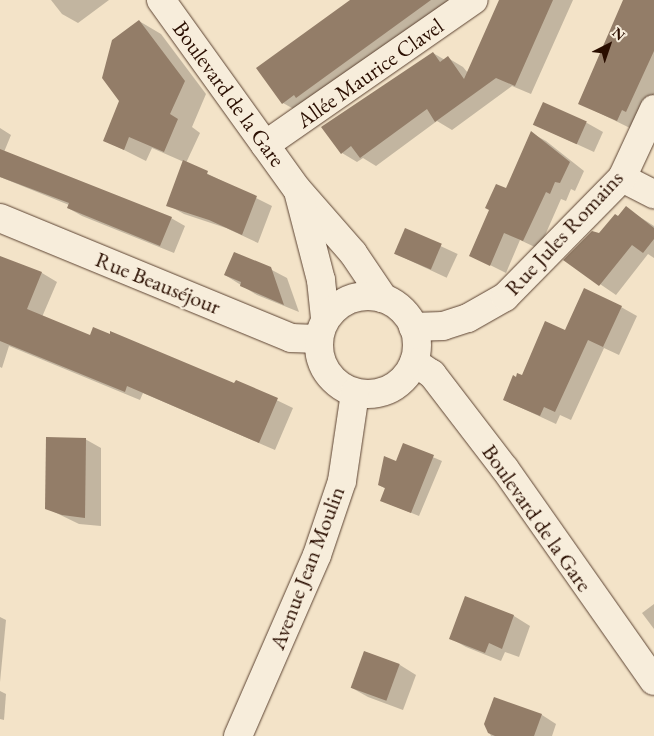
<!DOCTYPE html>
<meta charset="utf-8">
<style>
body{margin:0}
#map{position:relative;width:654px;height:736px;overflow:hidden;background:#f3e3c8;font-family:"EB Garamond",serif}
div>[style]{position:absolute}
.shadow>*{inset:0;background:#0003;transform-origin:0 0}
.building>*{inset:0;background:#937d68;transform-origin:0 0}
.roads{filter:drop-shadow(0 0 1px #5c4332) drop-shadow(0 0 1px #5c4332)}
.minor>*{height:28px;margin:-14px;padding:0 14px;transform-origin:14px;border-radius:14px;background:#f7eddb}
.minor>.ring{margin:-14px;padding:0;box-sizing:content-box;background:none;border:28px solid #f7eddb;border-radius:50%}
span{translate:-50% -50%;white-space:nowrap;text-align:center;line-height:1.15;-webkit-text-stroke:4.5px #f7eddb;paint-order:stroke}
.street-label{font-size:22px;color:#2a0e00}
.north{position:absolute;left:584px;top:20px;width:50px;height:50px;-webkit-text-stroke:4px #f7eddb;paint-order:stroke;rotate:41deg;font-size:14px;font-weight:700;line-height:20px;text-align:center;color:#2a0e00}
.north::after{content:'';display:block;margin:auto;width:18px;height:22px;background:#2a0e00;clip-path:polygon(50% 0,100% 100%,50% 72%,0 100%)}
</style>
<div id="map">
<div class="shadow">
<i style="clip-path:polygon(51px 0,109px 0,78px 23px,62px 14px)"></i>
<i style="clip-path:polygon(353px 0,453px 0,299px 112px,283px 103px,258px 68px)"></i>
<i style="clip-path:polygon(504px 0,573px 0,531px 94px,512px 86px,452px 130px,437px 121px,376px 166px,363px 158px,357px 162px,342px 153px,433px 53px,445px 60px,448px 58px,463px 67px,468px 73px)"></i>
<i style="clip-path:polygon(624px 0,654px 0,654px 95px,642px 120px,634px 130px,579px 103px)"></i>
<i style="clip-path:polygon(139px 21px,161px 34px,206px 94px,192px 127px,200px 133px,186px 163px,272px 206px,258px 243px,226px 228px,184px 214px,168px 205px,184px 162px,152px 148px,146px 161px,104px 140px,120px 101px)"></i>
<i style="clip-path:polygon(587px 123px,603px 132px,594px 152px,535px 125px)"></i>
<i style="clip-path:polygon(0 128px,11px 135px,4px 152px,171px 218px,185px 226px,174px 253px,82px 216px,68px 208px,69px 205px,0 177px)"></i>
<i style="clip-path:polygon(531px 133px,546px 141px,584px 171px,575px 191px,571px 189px,566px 201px,561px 199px,539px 249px,520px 240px,506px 273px,470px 255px,490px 210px,506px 190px)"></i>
<i style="clip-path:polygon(626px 208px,654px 226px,654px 258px,648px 254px,616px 295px,565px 260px,600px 235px)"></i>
<i style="left:406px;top:230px;width:57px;height:26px;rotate:25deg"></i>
<i style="clip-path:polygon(0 257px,42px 273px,57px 282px,42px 317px,90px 336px,235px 385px,237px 381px,293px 408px,275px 450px,143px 393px,140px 400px,9px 346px,2px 368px,0 367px)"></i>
<i style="clip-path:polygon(270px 269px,287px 278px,299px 312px,257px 295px,225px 275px)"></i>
<i style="clip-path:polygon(621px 307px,637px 316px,619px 355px,604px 348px,571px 420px,560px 415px,556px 424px,504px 400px,522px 377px,565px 332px)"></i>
<i style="clip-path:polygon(85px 439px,101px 448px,101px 526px,79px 524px,46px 508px)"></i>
<i style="clip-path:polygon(404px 445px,442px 461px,419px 516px,382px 501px,386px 489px,379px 485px,396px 463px)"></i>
<i style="clip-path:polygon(466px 598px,514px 616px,530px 626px,519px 657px,505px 652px,501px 661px,466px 647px,450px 638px)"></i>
<i style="clip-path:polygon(654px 604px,654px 629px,642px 613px)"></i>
<i style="clip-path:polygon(0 617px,6px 620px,0 682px)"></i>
<i style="clip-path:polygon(365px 652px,400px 665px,416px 675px,403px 710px,368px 697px,352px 688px)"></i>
<i style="clip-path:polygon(0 691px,6px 694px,4px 720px,0 719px)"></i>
<i style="clip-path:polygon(494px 698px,542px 715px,556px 724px,552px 736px,491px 736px,485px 724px)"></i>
</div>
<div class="building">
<i style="clip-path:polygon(350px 0,431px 0,296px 98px,294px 95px,282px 104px,256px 68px)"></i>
<i style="clip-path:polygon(499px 0,553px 0,515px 86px,496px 78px,435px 122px,427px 109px,360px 158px,351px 146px,341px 154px,321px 127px,433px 52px,440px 62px,448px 56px,464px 79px)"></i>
<i style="clip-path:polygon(623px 0,654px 0,654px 51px,626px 112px,622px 110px,617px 121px,578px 104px)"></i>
<i style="clip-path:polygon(139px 20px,185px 81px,170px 114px,178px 119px,164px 152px,129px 137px,124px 150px,103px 141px,119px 101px,102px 78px,112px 40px)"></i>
<i style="left:543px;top:102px;width:48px;height:25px;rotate:24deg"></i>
<i style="clip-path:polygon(531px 131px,570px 162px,560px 183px,555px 182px,550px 194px,546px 192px,523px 241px,504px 233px,490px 266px,469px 256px,489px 210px,485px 208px,496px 184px,506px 188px)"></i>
<i style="clip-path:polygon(0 149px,172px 217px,160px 246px,67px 208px,69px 203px,0 177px)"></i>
<i style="clip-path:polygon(183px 160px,208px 171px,207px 174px,257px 196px,242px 235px,209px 220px,166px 206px)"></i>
<i style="clip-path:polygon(626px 206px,654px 228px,654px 239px,643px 253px,632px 245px,599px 286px,563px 260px,592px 231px,599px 233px,615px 214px,618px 216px)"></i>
<i style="left:405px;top:228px;width:40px;height:28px;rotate:23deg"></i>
<i style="clip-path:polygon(234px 252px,271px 267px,284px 305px,240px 286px,241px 282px,224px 275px)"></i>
<i style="clip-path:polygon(0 256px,42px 272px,27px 309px,90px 335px,93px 327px,110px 334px,110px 331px,234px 383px,236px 380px,278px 398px,259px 443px,127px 386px,125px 392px,0 341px)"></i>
<i style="clip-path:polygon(584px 288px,622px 306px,603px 347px,588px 340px,555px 412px,544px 407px,540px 416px,503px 400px,513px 375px,516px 377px,517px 373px,522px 375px,545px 321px,565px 330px)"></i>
<i style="clip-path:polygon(46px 437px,86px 438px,85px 518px,62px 515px,45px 509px)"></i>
<i style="clip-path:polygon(403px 443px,434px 455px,411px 513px,380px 501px,385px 488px,378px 485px,384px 456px,396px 461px)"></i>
<i style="clip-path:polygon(465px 596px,514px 615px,502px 649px,489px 643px,485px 653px,449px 639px)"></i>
<i style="left:364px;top:651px;width:38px;height:39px;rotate:20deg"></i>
<i style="clip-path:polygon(494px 697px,542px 714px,534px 736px,495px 736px,488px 733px,484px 724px)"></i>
</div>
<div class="roads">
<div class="minor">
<i style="left:161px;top:0;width:233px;rotate:54.3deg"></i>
<i style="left:297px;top:189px;width:85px;rotate:48.8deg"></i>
<i style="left:353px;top:253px;width:55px;rotate:56deg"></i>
<i style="left:265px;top:145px;width:254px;rotate:-34.8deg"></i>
<i style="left:622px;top:178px;width:36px;rotate:27deg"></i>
<i style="left:299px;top:195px;width:88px;rotate:75.5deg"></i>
<i style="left:321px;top:280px;width:39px;rotate:84deg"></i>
<i style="left:0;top:218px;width:315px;rotate:22.4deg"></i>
<i style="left:291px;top:338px;width:27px;rotate:2deg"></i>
<i class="ring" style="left:319px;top:296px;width:70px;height:70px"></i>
<i style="left:413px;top:327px;width:30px;rotate:-2deg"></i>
<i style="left:443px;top:326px;width:26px;rotate:-18deg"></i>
<i style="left:468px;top:318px;width:43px;rotate:-29.6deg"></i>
<i style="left:505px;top:297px;width:167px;rotate:-45.5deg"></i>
<i style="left:622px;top:178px;width:76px;rotate:-65.1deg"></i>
<i style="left:414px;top:362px;width:22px;rotate:34deg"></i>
<i style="left:432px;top:374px;width:120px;rotate:52.5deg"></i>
<i style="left:505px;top:469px;width:259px;rotate:54.9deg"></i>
<i style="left:238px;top:736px;width:197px;rotate:-66.4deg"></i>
<i style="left:317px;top:555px;width:78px;rotate:-71.3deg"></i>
<i style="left:342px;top:481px;width:89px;rotate:-81.6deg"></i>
</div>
</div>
<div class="street-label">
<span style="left:370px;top:73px;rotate:-35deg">Allée Maurice Clavel</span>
<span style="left:229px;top:94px;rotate:54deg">Boulevard de la Gare</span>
<span style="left:564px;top:233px;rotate:-47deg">Rue Jules Romains</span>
<span style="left:158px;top:283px;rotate:22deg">Rue Beauséjour</span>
<span style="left:537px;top:518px;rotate:55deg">Boulevard de la Gare</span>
<span style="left:307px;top:568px;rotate:-69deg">Avenue Jean Moulin</span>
</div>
<div class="north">N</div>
</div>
